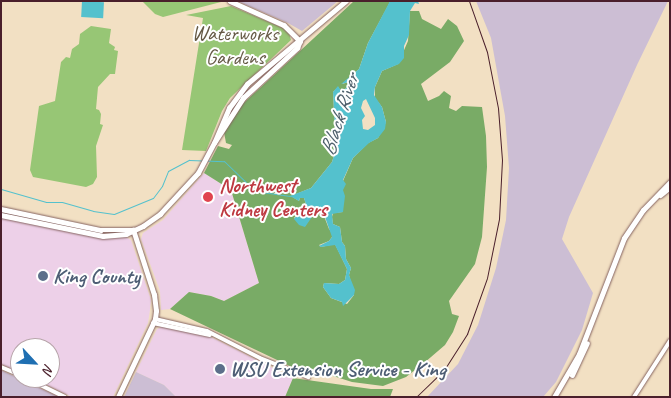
<!DOCTYPE html>
<style>
body{margin:0}
#map{position:relative;width:671px;height:398px;overflow:hidden;background:#f2e0c3;font-family:Caveat,sans-serif}
div>[style]{position:absolute}
.built>*{inset:0;background:#edd0e8}
.industrial>*{inset:0;background:#ccbed4}
.green>*{inset:0;background:#97c675}
.forest>*{inset:0;background:#79ab66}
.water>*{inset:0;background:#54c1cd;transform-origin:0 0}
.stream>*{height:1px;margin:-0.5px;padding:0 0.5px;transform-origin:0.5px;border-radius:0.5px;background:#54c1cd}
.roads{filter:drop-shadow(0 0 1px #856360) drop-shadow(0 0 1px #856360)}
.minor>*{height:4px;margin:-2px;padding:0 2px;transform-origin:2px;border-radius:2px;background:#fff}
.tertiary>*{height:4.5px;margin:-2.25px;padding:0 2.25px;transform-origin:2.25px;border-radius:2.25px;background:#fff}
.secondary>*{height:5px;margin:-2.5px;padding:0 2.5px;transform-origin:2.5px;border-radius:2.5px;background:#fff}
.rail>*{height:1px;margin:-0.5px;padding:0 0.5px;transform-origin:0.5px;border-radius:0.5px;background:#4a1f2b}
.dots>*{width:14px;height:14px;translate:-50% -50%;box-sizing:border-box;border:2px solid #fff;border-radius:50%}
span{translate:-50% -50%;white-space:nowrap;text-align:center;line-height:1.15;-webkit-text-stroke:4px #fff;paint-order:stroke}
.park-label{font-size:21px;color:#655945}
.health-label{font-size:21px;color:#be3a42;font-weight:700}
.left{translate:0 -50%;text-align:left}
.service-label{font-size:21px;color:#4e5e75;font-weight:700}
.water-label{font-size:22px;color:#4e606c;font-style:italic}
.frame{position:absolute;inset:0;border:2px solid #4a1f2b;pointer-events:none}
.north{position:absolute;left:10px;top:338px;width:50px;height:50px;box-sizing:border-box;background:#fff;border:1px solid #b7a5aa;border-radius:50%;rotate:115deg;font-size:14px;font-weight:700;line-height:20px;text-align:center;color:#4a1f2b}
.north::after{content:'';display:block;margin:auto;width:18px;height:22px;background:#1f6fb2;clip-path:polygon(50% 0,100% 100%,50% 72%,0 100%)}
</style>
<div id="map">
<div class="built">
<i style="clip-path:polygon(204px 173px,231px 190px,259px 283px,224px 301px,211px 296px,189px 292px,170px 309px,161px 310px,160px 291px,141px 239px,143px 233px,163px 220px)"></i>
<i style="clip-path:polygon(1px 216px,97px 237px,126px 237px,131px 240px,151px 300px,150px 310px,148px 323px,113px 397px,72px 397px,32px 378px,50px 378px,50px 348px,20px 348px,20px 373px,1px 364px)"></i>
<i style="clip-path:polygon(163px 326px,205px 334px,293px 378px,285px 397px,176px 397px,164px 385px,136px 372px,157px 329px)"></i>
</div>
<div class="industrial">
<i style="clip-path:polygon(237px 1px,338px 1px,302px 31px,288px 23px)"></i>
<i style="clip-path:polygon(476px 1px,668px 1px,637px 65px,569px 217px,562px 239px,593px 293px,582px 330px,556px 382px,543px 397px,427px 397px,458px 364px,478px 325px,496px 268px,506px 220px,509px 168px,505px 116px,491px 38px)"></i>
<i style="clip-path:polygon(1px 370px,59px 397px,1px 397px)"></i>
<i style="clip-path:polygon(136px 372px,164px 385px,176px 397px,124px 397px)"></i>
</div>
<div class="green">
<i style="clip-path:polygon(142px 1px,219px 1px,221px 2px,163px 17px,155px 14px)"></i>
<i style="clip-path:polygon(231px 6px,283px 28px,289px 33px,291px 40px,230px 98px,222px 111px,206px 151px,182px 150px,203px 18px,186px 15px)"></i>
<i style="clip-path:polygon(91px 26px,111px 29px,109px 43px,115px 47px,114px 50px,118px 51px,115px 74px,110px 74px,98px 87px,96px 109px,99px 110px,101px 114px,100px 124px,103px 125px,96px 146px,97px 177px,93px 184px,86px 187px,33px 177px,30px 170px,39px 106px,55px 101px,61px 62px,66px 57px,70px 58px,72px 49px,79px 44px,80px 34px)"></i>
</div>
<div class="forest">
<i style="clip-path:polygon(354px 1px,390px 2px,368px 43px,359px 69px,342px 84px,349px 82px,350px 86px,341px 91px,338px 87px,333px 92px,336px 149px,332px 162px,311px 188px,291px 196px,299px 201px,300px 198px,304px 198px,306px 204px,294px 218px,305px 226px,313px 214px,312px 210px,317px 208px,322px 211px,329px 229px,332px 232px,332px 237px,329px 241px,319px 245px,321px 247px,335px 244px,347px 269px,345px 280px,339px 284px,324px 283px,323px 287px,331px 298px,347px 304px,354px 295px,349px 275px,351px 268px,346px 259px,345px 246px,342px 242px,340px 227px,333px 224px,332px 217px,333px 213px,343px 212px,343px 181px,353px 158px,368px 143px,378px 138px,386px 122px,382px 107px,375px 98px,375px 87px,382px 71px,398px 64px,408px 41px,410px 11px,419px 11px,422px 19px,441px 29px,448px 19px,457px 26px,464px 41px,450px 62px,421px 84px,428px 101px,439px 96px,444px 91px,451px 96px,449px 108px,456px 111px,462px 106px,482px 107px,486px 136px,487px 167px,482px 237px,475px 264px,449px 301px,452px 314px,459px 316px,453px 332px,445px 345px,424px 363px,406px 377px,383px 386px,352px 382px,305px 367px,296px 369px,170px 309px,189px 292px,211px 296px,224px 301px,259px 283px,231px 190px,204px 173px,218px 146px,229px 149px,232px 145px,226px 143px,224px 132px,235px 111px)"></i>
<i style="clip-path:polygon(293px 378px,371px 389px,393px 389px,390px 397px,285px 397px)"></i>
</div>
<div class="water">
<i style="left:82px;top:1px;width:22px;height:16px;rotate:3deg"></i>
<i style="clip-path:polygon(evenodd,390px 1px,418px 1px,419px 4px,415px 3px,410px 11px,409px 35px,404px 46px,404px 58px,399px 64px,382px 71px,375px 87px,374px 95px,382px 107px,386px 122px,385px 129px,378px 138px,369px 143px,353px 158px,343px 180px,346px 184px,343px 190px,345px 196px,343px 212px,332px 214px,333px 224px,340px 227px,342px 242px,345px 246px,346px 259px,351px 268px,349px 275px,355px 290px,354px 295px,343px 306px,342px 302px,331px 298px,323px 287px,324px 283px,339px 284px,345px 280px,347px 269px,335px 245px,321px 247px,319px 246px,329px 241px,332px 237px,325px 217px,317px 208px,312px 210px,314px 214px,305px 227px,299px 225px,294px 219px,306px 204px,304px 198px,300px 198px,299px 201px,290px 196px,311px 188px,332px 162px,336px 149px,333px 92px,338px 86px,341px 91px,350px 86px,349px 82px,341px 84px,359px 69px,368px 43px,390px 1px,366px 99px,375px 118px,375px 125px,368px 130px,363px 129px,362px 120px,365px 116px,361px 108px,363px 101px,366px 99px)"></i>
</div>
<div class="stream">
<i style="left:1px;top:189px;width:47px;rotate:16.1deg"></i>
<i style="left:46px;top:202px;width:16px"></i>
<i style="left:62px;top:202px;width:32px;rotate:16deg"></i>
<i style="left:93px;top:211px;width:21px;rotate:8deg"></i>
<i style="left:114px;top:214px;width:42px;rotate:-22.3deg"></i>
<i style="left:153px;top:198px;width:15px;rotate:-53deg"></i>
<i style="left:162px;top:186px;width:16px;rotate:-68deg"></i>
<i style="left:168px;top:171px;width:24px;rotate:-28deg"></i>
<i style="left:189px;top:160px;width:35px;rotate:2deg"></i>
<i style="left:224px;top:161px;width:43px;rotate:44.1deg"></i>
<i style="left:255px;top:191px;width:37px;rotate:8deg"></i>
</div>
<div class="roads">
<div class="minor">
<i style="left:155px;top:319px;width:53px;rotate:13deg"></i>
<i style="left:207px;top:331px;width:59px;rotate:27deg"></i>
<i style="left:260px;top:358px;width:52px;rotate:21.6deg"></i>
<i style="left:153px;top:323px;width:58px;rotate:11.9deg"></i>
<i style="left:1px;top:367px;width:21px;rotate:23deg"></i>
<i style="left:26px;top:378px;width:43px;rotate:26deg"></i>
<i style="left:634px;top:397px;width:67px;rotate:-57.3deg"></i>
</div>
<div class="tertiary">
<i style="left:230px;top:1px;width:59px;rotate:24deg"></i>
<i style="left:284px;top:25px;width:23px;rotate:45deg"></i>
<i style="left:215px;top:141px;width:36px;rotate:-67deg"></i>
<i style="left:229px;top:108px;width:30px;rotate:-53deg"></i>
<i style="left:247px;top:84px;width:129px;rotate:-40deg"></i>
<i style="left:1px;top:209px;width:102px;rotate:11.9deg"></i>
<i style="left:101px;top:230px;width:32px"></i>
<i style="left:1px;top:215px;width:104px;rotate:11.6deg"></i>
<i style="left:103px;top:236px;width:23px;rotate:-5deg"></i>
<i style="left:126px;top:234px;width:19px;rotate:-25deg"></i>
<i style="left:143px;top:226px;width:21px;rotate:-35deg"></i>
<i style="left:160px;top:214px;width:56px;rotate:-47.2deg"></i>
<i style="left:198px;top:173px;width:34px;rotate:-62deg"></i>
<i style="left:214px;top:143px;width:54px;rotate:-57.2deg"></i>
<i style="left:243px;top:98px;width:74px;rotate:-42.8deg"></i>
<i style="left:297px;top:48px;width:8px;rotate:-67deg"></i>
<i style="left:118px;top:397px;width:86px;rotate:-64.6deg"></i>
<i style="left:155px;top:319px;width:8px;rotate:-83deg"></i>
<i style="left:156px;top:311px;width:16px;rotate:-97deg"></i>
<i style="left:154px;top:295px;width:68px;rotate:-107.9deg"></i>
</div>
<div class="secondary">
<i style="left:660px;top:195px;width:13px;rotate:-39deg"></i>
<i style="left:572px;top:375px;width:35px;rotate:-65deg"></i>
<i style="left:554px;top:397px;width:50px;rotate:-59.8deg"></i>
<i style="left:579px;top:354px;width:124px;rotate:-68.8deg"></i>
<i style="left:624px;top:238px;width:34px;rotate:-56deg"></i>
<i style="left:643px;top:210px;width:39px;rotate:-46deg"></i>
</div>
</div>
<div class="rail">
<i style="left:416px;top:397px;width:39px;rotate:-44deg"></i>
<i style="left:444px;top:370px;width:43px;rotate:-57.4deg"></i>
<i style="left:467px;top:334px;width:59px;rotate:-70.3deg"></i>
<i style="left:487px;top:278px;width:60px;rotate:-78.5deg"></i>
<i style="left:499px;top:219px;width:59px;rotate:-87.1deg"></i>
<i style="left:502px;top:160px;width:52px;rotate:-94.4deg"></i>
<i style="left:498px;top:108px;width:57px;rotate:-101.1deg"></i>
<i style="left:487px;top:52px;width:54px;rotate:-109.4deg"></i>
</div>
<div class="dots">
<i style="left:208px;top:197px;background:#e0444e"></i>
<i style="left:43px;top:276px;background:#5c6f8a"></i>
<i style="left:220px;top:369px;background:#5c6f8a"></i>
</div>
<div class="park-label">
<span style="left:235px;top:45px">Waterworks<br>Gardens</span>
</div>
<div class="health-label">
<span class="left" style="left:219px;top:197px">Northwest<br>Kidney Centers</span>
</div>
<div class="service-label">
<span class="left" style="left:53px;top:276px">King County</span>
<span class="left" style="left:230px;top:369px">WSU Extension Service - King</span>
</div>
<div class="water-label">
<span style="left:340px;top:115px;rotate:-72deg">Black River</span>
</div>
<div class="frame"></div>
<div class="north">N</div>
</div>
